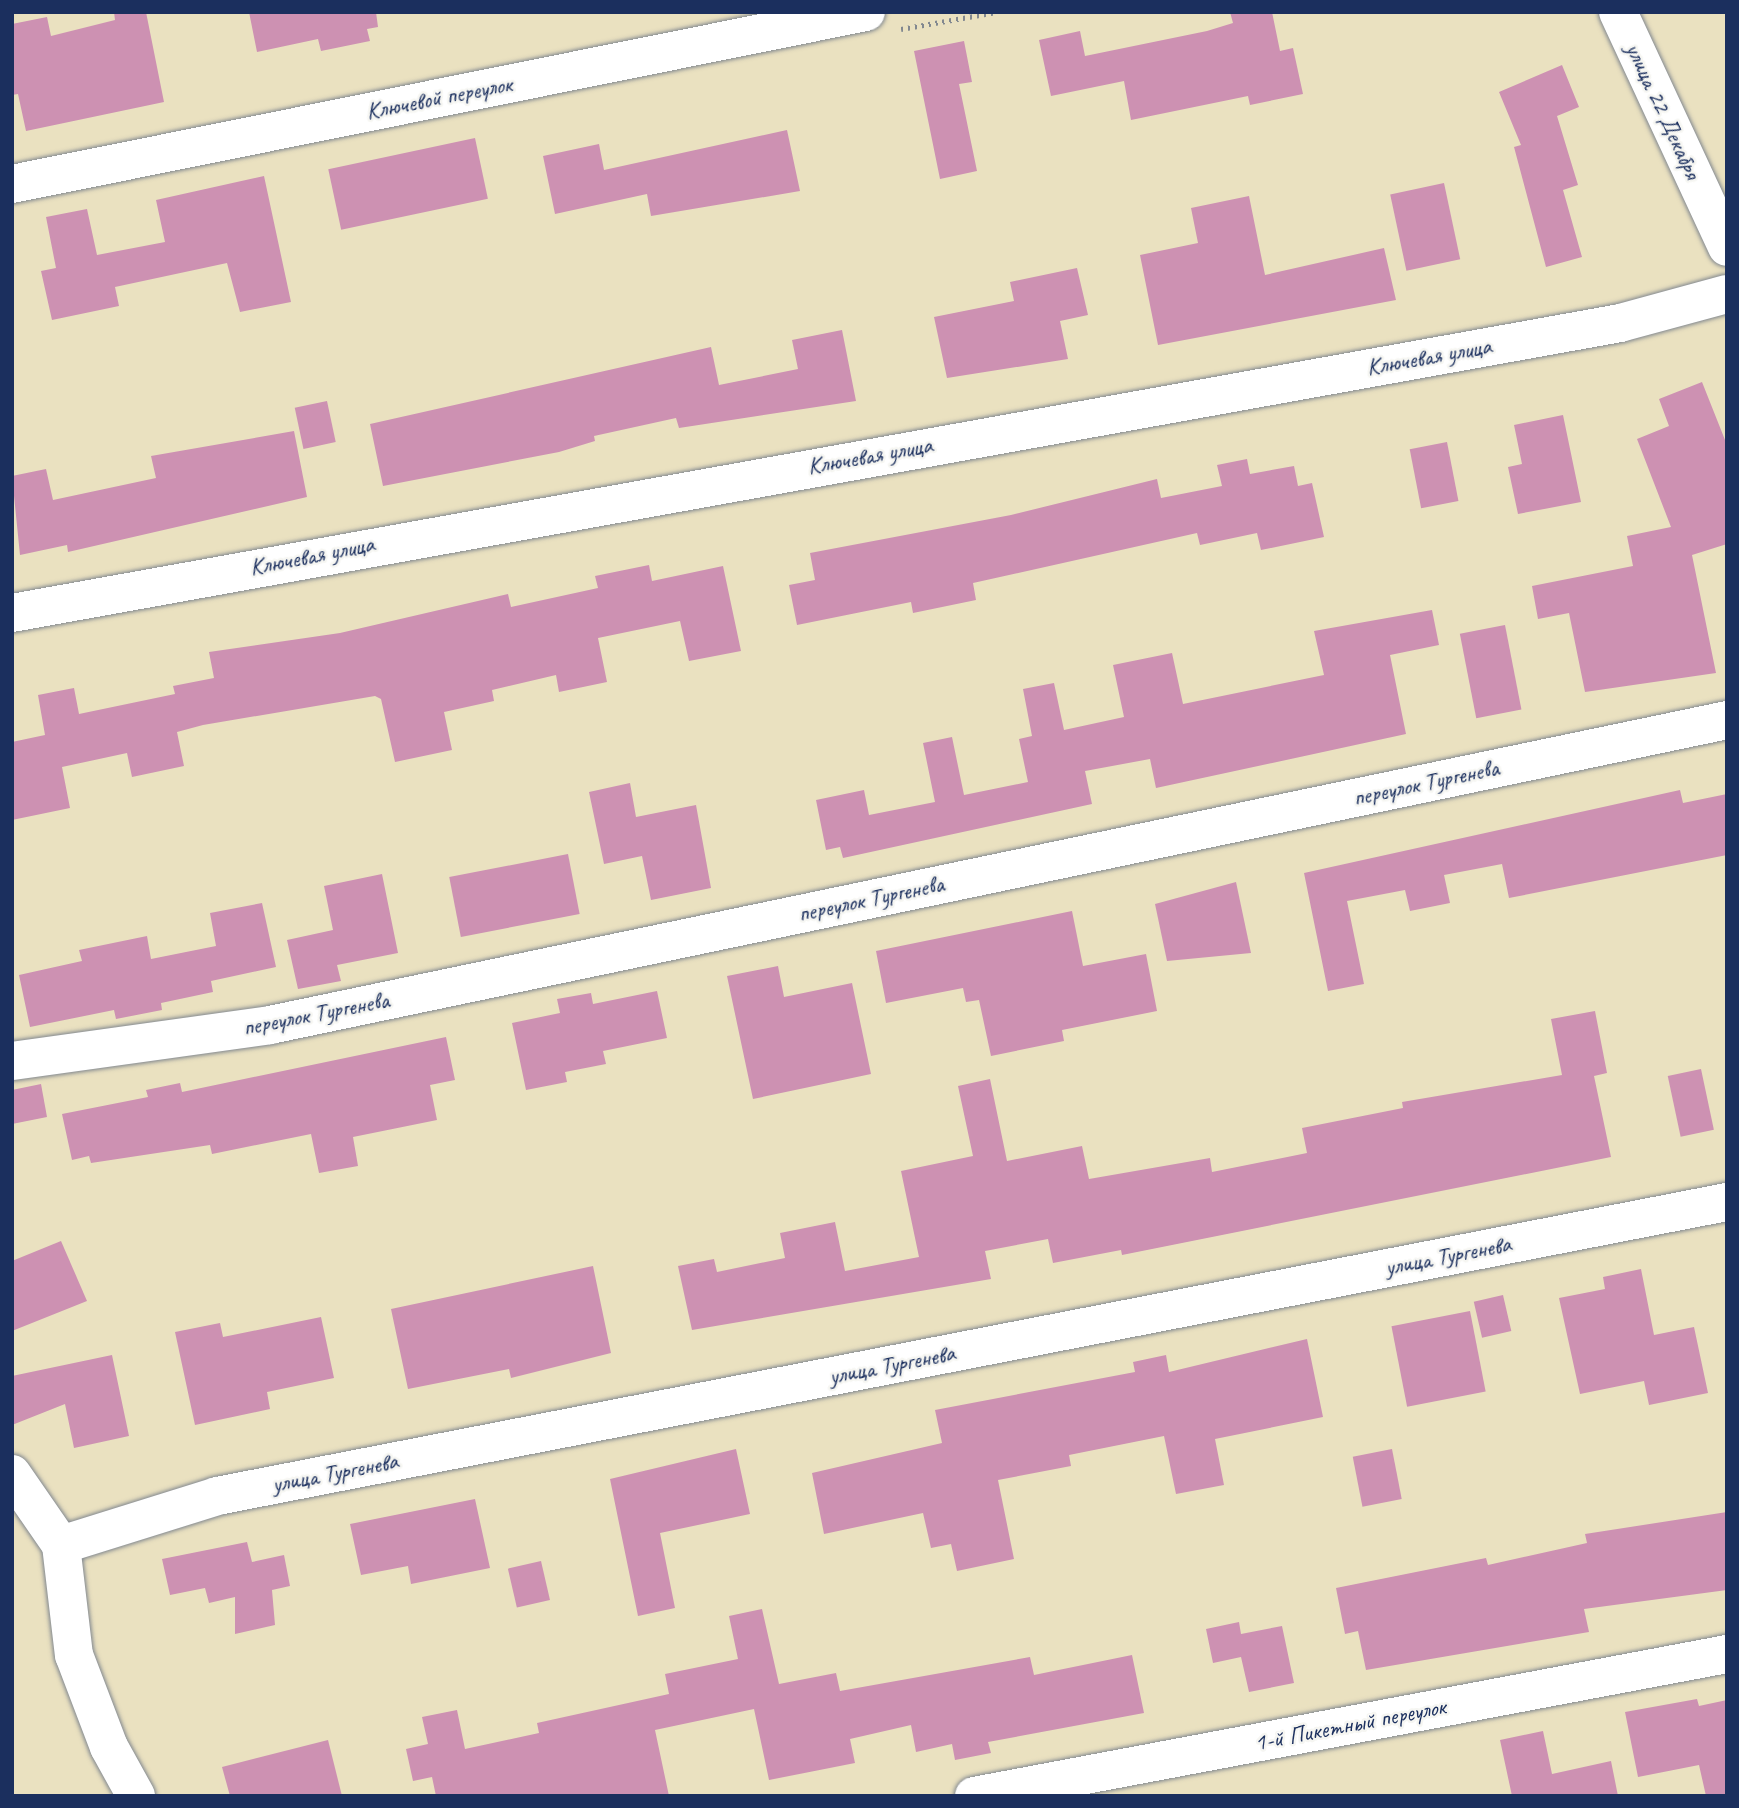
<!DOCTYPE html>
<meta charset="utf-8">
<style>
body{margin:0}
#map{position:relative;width:1739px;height:1808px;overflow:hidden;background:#eae1c0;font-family:Caveat,sans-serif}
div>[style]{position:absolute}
.building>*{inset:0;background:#cd91b2;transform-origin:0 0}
.path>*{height:4.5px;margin-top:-2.25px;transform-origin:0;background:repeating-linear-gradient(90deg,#82888f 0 2px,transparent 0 7px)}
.roads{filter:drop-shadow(0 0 2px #82888f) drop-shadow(0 0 2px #82888f)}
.minor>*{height:38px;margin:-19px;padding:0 19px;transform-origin:19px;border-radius:19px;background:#fff}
.primary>*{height:38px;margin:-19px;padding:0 19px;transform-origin:19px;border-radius:19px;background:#fff}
span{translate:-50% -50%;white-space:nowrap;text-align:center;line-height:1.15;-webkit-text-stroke:5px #f6f6f2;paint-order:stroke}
.street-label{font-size:24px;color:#1b2f5e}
.frame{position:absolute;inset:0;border:14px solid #1b2f5e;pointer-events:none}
</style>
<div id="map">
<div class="building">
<i style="clip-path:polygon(114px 12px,146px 12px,164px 102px,26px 131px,18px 94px,12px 95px,12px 24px,47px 17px,51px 36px,115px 20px)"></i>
<i style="clip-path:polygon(249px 12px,376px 12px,378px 27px,367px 29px,370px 41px,321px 51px,318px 39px,257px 52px)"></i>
<i style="clip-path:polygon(1230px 12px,1272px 12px,1280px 51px,1293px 48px,1303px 94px,1250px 105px,1248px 96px,1131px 120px,1124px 81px,1051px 96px,1039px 40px,1080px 31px,1085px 56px,1207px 31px,1233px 23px)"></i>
<i style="clip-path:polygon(964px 41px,972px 82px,959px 84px,977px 171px,940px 179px,914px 51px)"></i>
<i style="clip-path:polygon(1562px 65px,1579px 107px,1557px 116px,1578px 185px,1563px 190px,1582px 257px,1546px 267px,1514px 147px,1521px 145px,1499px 92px)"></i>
<i style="clip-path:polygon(787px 130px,800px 191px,651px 216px,647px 194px,555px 214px,543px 156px,599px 144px,604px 170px)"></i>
<i style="left:475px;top:138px;width:62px;height:150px;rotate:78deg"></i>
<i style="clip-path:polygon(264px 176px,291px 302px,240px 312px,227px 263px,115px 287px,119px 306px,52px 320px,41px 271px,56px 268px,46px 217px,87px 209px,97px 255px,165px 242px,156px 200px)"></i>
<i style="left:1444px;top:183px;width:78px;height:55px;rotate:78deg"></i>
<i style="clip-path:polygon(1249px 196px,1265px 275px,1384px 248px,1396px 300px,1158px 345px,1140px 255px,1198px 243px,1191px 208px)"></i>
<i style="clip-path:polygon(1077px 268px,1088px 315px,1060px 321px,1068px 359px,947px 378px,934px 317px,1014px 301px,1010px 282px)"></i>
<i style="clip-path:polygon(842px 330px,856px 401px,679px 428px,676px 418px,594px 436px,595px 441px,559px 452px,383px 486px,370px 424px,711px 347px,719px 385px,798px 369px,792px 340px)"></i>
<i style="clip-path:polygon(1702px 382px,1727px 445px,1727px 544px,1692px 555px,1716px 673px,1585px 692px,1569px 613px,1538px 619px,1532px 586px,1633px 566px,1627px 536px,1671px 527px,1637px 439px,1669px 426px,1659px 399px)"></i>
<i style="left:327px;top:401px;width:42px;height:33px;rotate:78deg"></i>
<i style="clip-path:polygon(1563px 415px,1581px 502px,1518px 514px,1508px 467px,1522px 464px,1514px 425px)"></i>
<i style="clip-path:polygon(294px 431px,307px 497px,68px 552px,67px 545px,20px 555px,12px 476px,46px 469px,53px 500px,156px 478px,151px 456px)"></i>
<i style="left:1447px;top:442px;width:60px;height:38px;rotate:79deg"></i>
<i style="clip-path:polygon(1247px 459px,1250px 474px,1294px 466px,1298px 486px,1312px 483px,1324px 537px,1261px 550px,1257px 533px,1200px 545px,1197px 533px,973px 583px,976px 600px,913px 613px,911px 602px,797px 625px,789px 585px,815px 580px,810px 553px,1011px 515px,1157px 479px,1161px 498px,1222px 486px,1217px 465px)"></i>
<i style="clip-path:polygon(649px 565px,652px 581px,723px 566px,741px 651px,689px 661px,680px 621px,598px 638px,607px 682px,559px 692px,556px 675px,492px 690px,494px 701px,444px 712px,452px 750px,395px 762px,381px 699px,375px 696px,203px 725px,177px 732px,184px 766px,132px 777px,127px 753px,62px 767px,70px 808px,12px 820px,12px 742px,45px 735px,38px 695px,74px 688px,79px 714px,175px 694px,173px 686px,214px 678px,209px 652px,340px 633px,508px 594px,511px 607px,598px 588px,595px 576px)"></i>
<i style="clip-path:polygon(1432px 610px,1439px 645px,1390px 655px,1406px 734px,1156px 788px,1150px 759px,1085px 771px,1092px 804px,843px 858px,840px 847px,826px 850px,816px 800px,864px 790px,869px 815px,935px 802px,923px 743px,952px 737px,964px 795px,1028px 782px,1019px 739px,1032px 736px,1023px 689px,1054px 683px,1064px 730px,1124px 717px,1113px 665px,1172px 653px,1183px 704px,1324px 675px,1314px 631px)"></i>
<i style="left:1505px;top:625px;width:86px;height:46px;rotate:79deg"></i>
<i style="clip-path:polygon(630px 783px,636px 817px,696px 805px,711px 888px,651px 900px,642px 856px,604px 864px,589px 792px)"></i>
<i style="clip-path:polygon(1680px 790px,1683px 803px,1727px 794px,1727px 855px,1509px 898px,1502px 864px,1444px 875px,1450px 903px,1410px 911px,1405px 890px,1347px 901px,1364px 984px,1328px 991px,1304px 873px)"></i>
<i style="left:568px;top:854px;width:61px;height:121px;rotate:79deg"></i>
<i style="clip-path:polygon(382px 874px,398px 953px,337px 965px,341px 981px,298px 989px,287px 940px,333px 930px,324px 886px)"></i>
<i style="clip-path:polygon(1236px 882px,1251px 953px,1167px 961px,1155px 904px)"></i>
<i style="clip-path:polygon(262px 903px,276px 967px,211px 981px,213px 992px,161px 1003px,162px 1010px,116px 1019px,114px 1010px,30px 1027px,19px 975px,82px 961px,79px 950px,147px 936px,151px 959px,216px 946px,210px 913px)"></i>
<i style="clip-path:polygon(1072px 911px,1083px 966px,1146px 954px,1157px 1011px,1062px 1030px,1064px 1041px,991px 1056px,979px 1000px,966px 1002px,963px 988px,886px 1003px,876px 951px)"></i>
<i style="clip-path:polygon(778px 966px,784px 997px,852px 983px,871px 1074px,753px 1099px,727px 976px)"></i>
<i style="clip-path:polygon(657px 991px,667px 1038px,603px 1051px,606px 1064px,565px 1072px,567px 1082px,526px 1090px,512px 1023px,560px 1013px,557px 999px,591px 993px,593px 1004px)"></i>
<i style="clip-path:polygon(1595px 1011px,1607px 1073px,1594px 1076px,1611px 1157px,1122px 1255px,1121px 1250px,1053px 1263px,1048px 1239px,985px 1251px,991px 1279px,692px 1330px,678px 1266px,714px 1259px,717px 1272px,785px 1258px,780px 1233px,835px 1222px,845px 1271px,919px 1257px,901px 1171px,973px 1156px,958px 1086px,990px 1079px,1007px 1161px,1082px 1146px,1089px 1179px,1210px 1158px,1212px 1172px,1307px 1153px,1302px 1128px,1403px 1108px,1402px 1102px,1562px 1075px,1551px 1019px)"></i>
<i style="clip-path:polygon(446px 1037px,455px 1080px,430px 1085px,437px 1120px,353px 1137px,358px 1166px,319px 1173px,311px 1134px,212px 1154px,210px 1145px,91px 1163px,89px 1156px,72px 1160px,62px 1114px,148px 1097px,146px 1090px,180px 1083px,182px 1092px)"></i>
<i style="left:1701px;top:1069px;width:62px;height:34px;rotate:78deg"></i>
<i style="clip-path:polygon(41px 1084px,47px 1117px,12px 1124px,12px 1090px)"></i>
<i style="clip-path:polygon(61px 1241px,87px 1301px,12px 1331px,12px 1261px)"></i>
<i style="clip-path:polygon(593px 1266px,611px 1353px,511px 1378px,509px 1369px,408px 1389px,391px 1309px)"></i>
<i style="clip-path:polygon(1641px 1269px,1654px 1335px,1694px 1327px,1708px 1393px,1649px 1405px,1644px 1381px,1580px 1394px,1559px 1298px,1605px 1289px,1603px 1277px)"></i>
<i style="left:1503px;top:1295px;width:37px;height:30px;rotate:77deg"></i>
<i style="left:1470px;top:1311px;width:82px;height:80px;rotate:79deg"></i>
<i style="clip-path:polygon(321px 1317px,334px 1378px,267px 1392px,270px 1409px,195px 1425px,175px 1332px,220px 1323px,223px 1337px)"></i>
<i style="clip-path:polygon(1307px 1339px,1323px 1417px,1215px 1439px,1224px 1485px,1176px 1494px,1164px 1436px,1069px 1455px,1071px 1466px,998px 1480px,1014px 1559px,957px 1571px,951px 1544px,931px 1548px,923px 1513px,824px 1534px,812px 1473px,942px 1443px,935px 1410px,1135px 1372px,1133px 1362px,1166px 1355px,1169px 1372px)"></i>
<i style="clip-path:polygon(112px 1355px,129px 1436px,74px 1448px,65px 1404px,12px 1425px,12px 1376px)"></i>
<i style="clip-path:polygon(736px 1449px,750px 1514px,660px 1533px,675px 1608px,638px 1616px,610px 1479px)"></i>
<i style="left:1392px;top:1449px;width:51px;height:40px;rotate:79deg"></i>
<i style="clip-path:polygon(475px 1499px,490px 1568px,411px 1584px,408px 1566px,361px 1575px,350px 1524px)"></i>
<i style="clip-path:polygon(1727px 1512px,1727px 1590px,1584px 1609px,1589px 1632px,1366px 1670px,1358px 1631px,1345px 1634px,1336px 1588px,1486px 1558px,1488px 1565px,1587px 1543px,1585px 1534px)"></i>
<i style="clip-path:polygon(247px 1542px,252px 1562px,284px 1555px,290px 1586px,272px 1590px,275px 1625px,235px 1634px,235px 1597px,209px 1603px,205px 1588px,170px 1595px,162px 1559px)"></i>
<i style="left:541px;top:1561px;width:40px;height:34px;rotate:77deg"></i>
<i style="clip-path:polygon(762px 1609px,779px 1684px,836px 1673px,840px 1691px,1030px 1657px,1034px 1675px,1132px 1655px,1144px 1713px,988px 1742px,991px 1753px,955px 1760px,952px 1744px,916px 1752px,911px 1725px,850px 1739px,855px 1763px,769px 1780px,754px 1709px,655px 1730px,669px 1796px,436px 1796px,432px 1777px,413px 1781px,406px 1749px,428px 1744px,422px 1717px,457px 1710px,465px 1749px,539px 1733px,537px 1723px,669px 1694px,665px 1674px,738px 1659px,729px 1616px)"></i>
<i style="clip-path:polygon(1239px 1622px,1241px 1634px,1282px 1626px,1294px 1683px,1249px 1692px,1241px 1657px,1213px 1663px,1206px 1629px)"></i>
<i style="clip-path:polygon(1697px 1699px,1699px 1706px,1727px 1700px,1727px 1796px,1706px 1796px,1699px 1765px,1638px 1777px,1625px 1712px)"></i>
<i style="clip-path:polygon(1543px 1731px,1552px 1774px,1611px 1761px,1618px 1796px,1512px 1796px,1500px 1740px)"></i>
<i style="clip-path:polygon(328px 1740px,342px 1796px,230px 1796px,222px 1767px)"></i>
</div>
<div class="path">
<i style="left:901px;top:29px;width:97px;rotate:-10.1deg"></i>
</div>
<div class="roads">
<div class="minor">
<i style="left:12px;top:184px;width:871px;rotate:-11.39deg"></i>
<i style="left:12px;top:613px;width:1634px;rotate:-10.22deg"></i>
<i style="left:1620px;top:323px;width:111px;rotate:-15.2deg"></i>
<i style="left:12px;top:1061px;width:260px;rotate:-7.9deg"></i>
<i style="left:270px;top:1025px;width:1489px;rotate:-11.82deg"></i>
<i style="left:12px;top:1474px;width:86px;rotate:55.4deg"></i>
<i style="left:61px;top:1545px;width:111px;rotate:83.3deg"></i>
<i style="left:74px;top:1655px;width:98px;rotate:69.2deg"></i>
<i style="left:109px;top:1747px;width:56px;rotate:61.1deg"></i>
<i style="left:61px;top:1545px;width:164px;rotate:-17.4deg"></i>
<i style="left:217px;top:1496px;width:1538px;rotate:-11.02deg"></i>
<i style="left:974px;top:1796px;width:766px;rotate:-10.68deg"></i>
</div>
<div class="primary">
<i style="left:1618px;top:12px;width:259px;rotate:65.1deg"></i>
</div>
</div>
<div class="street-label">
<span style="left:439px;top:98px;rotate:-11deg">Ключевой переулок</span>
<span style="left:1663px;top:111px;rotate:65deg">улица 22 Декабря</span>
<span style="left:1429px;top:357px;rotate:-10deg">Ключевая улица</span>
<span style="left:870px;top:456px;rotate:-10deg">Ключевая улица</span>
<span style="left:312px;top:556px;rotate:-11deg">Ключевая улица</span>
<span style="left:1426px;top:783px;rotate:-12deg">переулок Тургенева</span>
<span style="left:871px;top:899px;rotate:-12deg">переулок Тургенева</span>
<span style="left:316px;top:1014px;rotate:-11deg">переулок Тургенева</span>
<span style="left:1448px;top:1256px;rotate:-11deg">улица Тургенева</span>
<span style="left:892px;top:1365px;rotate:-11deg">улица Тургенева</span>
<span style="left:335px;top:1473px;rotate:-11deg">улица Тургенева</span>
<span style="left:1350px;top:1725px;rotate:-11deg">1-й Пикетный переулок</span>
</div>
<div class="frame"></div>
</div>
